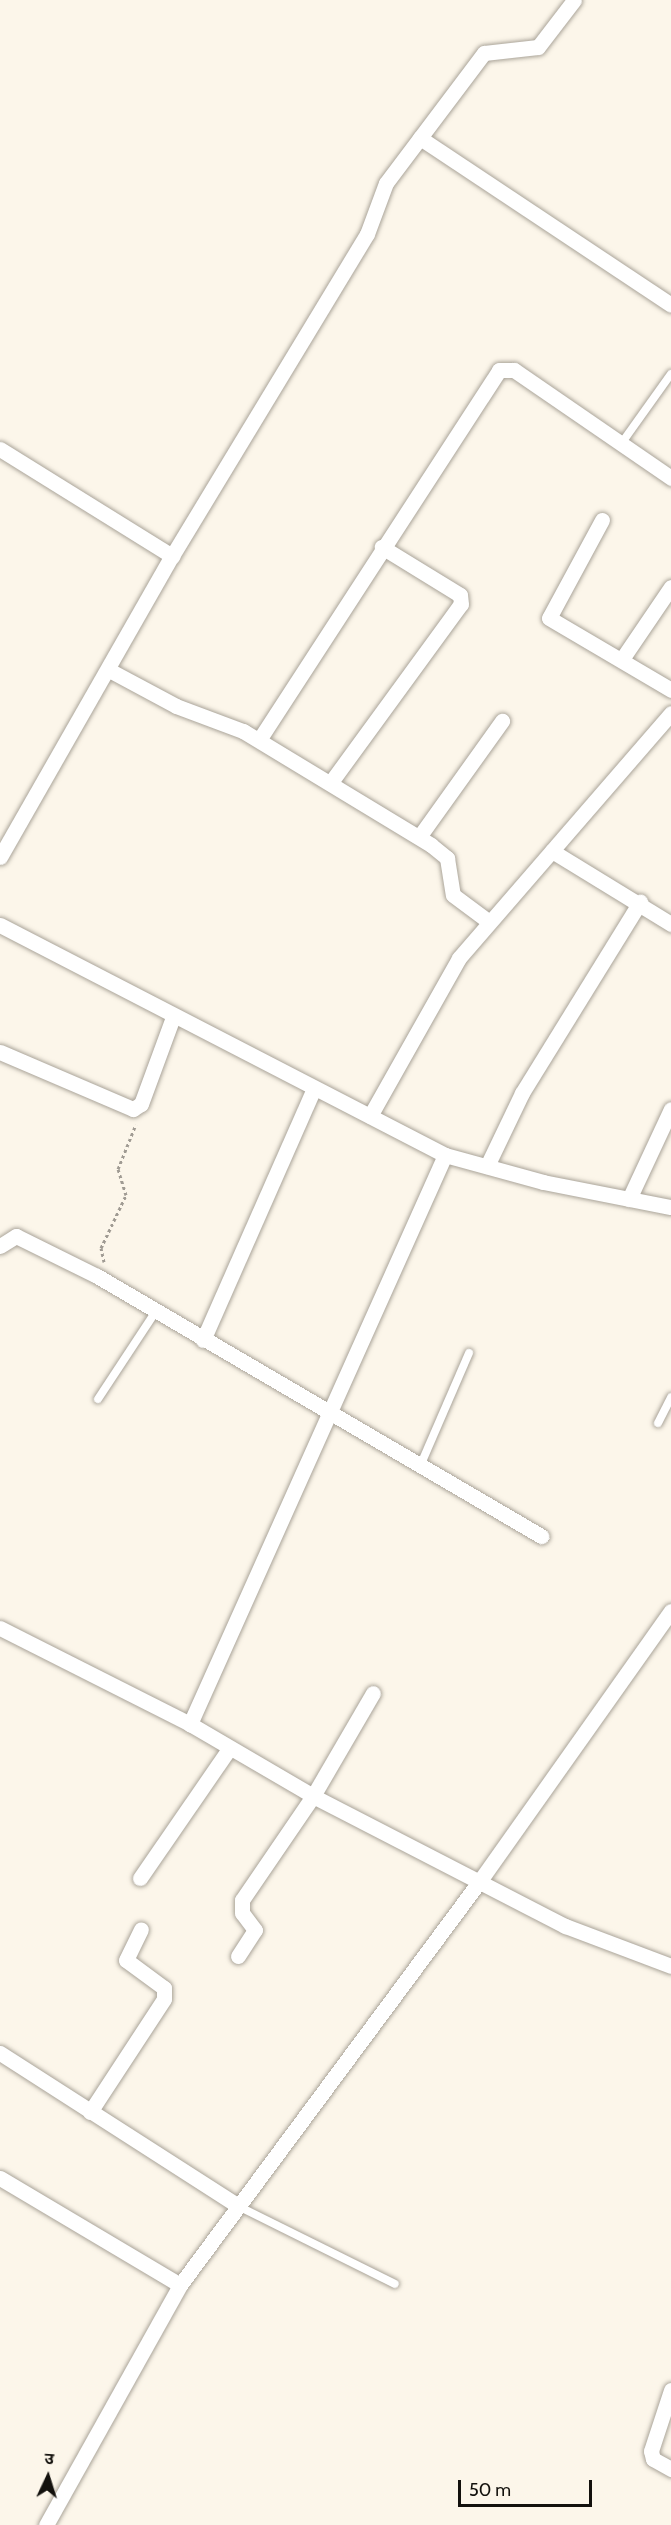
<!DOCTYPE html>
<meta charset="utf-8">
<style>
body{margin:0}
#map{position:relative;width:671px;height:2525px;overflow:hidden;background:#fcf6ea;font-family:Cabin,"Noto Sans Devanagari",sans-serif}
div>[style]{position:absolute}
.path>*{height:3px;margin-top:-1.5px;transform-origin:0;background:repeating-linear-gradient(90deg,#a09b93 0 3px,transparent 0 6px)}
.roads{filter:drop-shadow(0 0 2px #aaa499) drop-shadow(0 0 2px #aaa499)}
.service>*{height:8px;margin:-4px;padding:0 4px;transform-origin:4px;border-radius:4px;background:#fff}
.minor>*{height:15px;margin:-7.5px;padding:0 7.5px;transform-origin:7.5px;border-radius:7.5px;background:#fff}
span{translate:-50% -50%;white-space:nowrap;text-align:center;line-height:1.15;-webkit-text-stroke:5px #fcf6ea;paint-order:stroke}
.north{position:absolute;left:18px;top:2447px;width:60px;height:60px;-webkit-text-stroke:4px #fcf6ea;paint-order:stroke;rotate:4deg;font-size:16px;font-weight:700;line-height:24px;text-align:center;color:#13110d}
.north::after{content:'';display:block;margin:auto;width:21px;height:27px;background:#13110d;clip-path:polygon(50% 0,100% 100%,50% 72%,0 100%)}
.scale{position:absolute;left:458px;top:2480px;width:134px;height:27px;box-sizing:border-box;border:3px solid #13110d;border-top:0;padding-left:8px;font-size:18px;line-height:21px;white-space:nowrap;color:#13110d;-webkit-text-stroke:4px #fcf6ea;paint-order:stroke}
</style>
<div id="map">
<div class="path">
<i style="left:104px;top:1262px;width:14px;rotate:-102deg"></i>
<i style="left:101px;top:1248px;width:59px;rotate:-64.7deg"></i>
<i style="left:126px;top:1195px;width:27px;rotate:-107deg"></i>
<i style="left:118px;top:1169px;width:48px;rotate:-68.2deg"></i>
</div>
<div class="roads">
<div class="service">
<i style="left:621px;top:444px;width:86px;rotate:-54.5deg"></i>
<i style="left:98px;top:1399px;width:105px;rotate:-56.6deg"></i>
<i style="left:658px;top:1423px;width:29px;rotate:-63deg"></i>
<i style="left:421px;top:1464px;width:121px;rotate:-66.6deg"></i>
<i style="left:238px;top:2206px;width:175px;rotate:26.4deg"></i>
</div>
<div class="minor">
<i style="left:420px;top:138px;width:301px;rotate:33.6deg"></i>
<i style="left:0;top:449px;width:203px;rotate:31.9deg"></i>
<i style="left:602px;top:520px;width:111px;rotate:118.4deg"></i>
<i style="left:549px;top:618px;width:142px;rotate:30.5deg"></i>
<i style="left:622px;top:659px;width:87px;rotate:-55.8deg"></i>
<i style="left:109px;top:670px;width:76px;rotate:28.2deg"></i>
<i style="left:176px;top:706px;width:72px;rotate:20.5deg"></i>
<i style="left:243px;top:731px;width:220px;rotate:31.2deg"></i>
<i style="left:431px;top:845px;width:21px;rotate:39deg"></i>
<i style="left:447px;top:858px;width:37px;rotate:81deg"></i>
<i style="left:453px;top:895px;width:44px;rotate:36.6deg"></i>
<i style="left:259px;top:740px;width:441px;rotate:-57deg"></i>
<i style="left:499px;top:370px;width:15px"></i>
<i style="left:514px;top:370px;width:191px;rotate:34.5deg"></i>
<i style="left:331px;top:782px;width:220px;rotate:-53.9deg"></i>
<i style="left:461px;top:604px;width:9px;rotate:-96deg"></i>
<i style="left:460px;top:595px;width:92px;rotate:-148.4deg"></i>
<i style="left:419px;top:837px;width:143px;rotate:-54.4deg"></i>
<i style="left:552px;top:851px;width:140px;rotate:31.5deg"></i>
<i style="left:0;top:857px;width:347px;rotate:-60.3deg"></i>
<i style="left:172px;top:556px;width:376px;rotate:-58.8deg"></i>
<i style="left:367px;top:234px;width:54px;rotate:-69.6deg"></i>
<i style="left:386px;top:183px;width:163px;rotate:-53deg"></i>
<i style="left:484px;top:53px;width:54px;rotate:-6.3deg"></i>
<i style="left:538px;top:47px;width:59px;rotate:-52.5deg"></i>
<i style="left:0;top:925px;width:501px;rotate:27.33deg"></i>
<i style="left:445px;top:1155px;width:102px;rotate:15.4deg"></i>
<i style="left:543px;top:1182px;width:130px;rotate:11.1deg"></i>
<i style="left:0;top:1052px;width:145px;rotate:23.2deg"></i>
<i style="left:133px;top:1109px;width:9px;rotate:-32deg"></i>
<i style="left:141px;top:1104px;width:93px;rotate:-69.8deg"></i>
<i style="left:370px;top:1116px;width:181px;rotate:-60.6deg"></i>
<i style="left:459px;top:958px;width:324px;rotate:-49.1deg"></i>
<i style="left:445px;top:1155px;width:624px;rotate:114.14deg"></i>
<i style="left:190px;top:1724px;width:143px;rotate:30.3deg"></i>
<i style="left:313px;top:1796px;width:284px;rotate:27.3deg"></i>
<i style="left:565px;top:1926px;width:113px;rotate:20.7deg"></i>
<i style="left:487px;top:1166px;width:81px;rotate:-64.4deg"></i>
<i style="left:522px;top:1093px;width:225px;rotate:-58.3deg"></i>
<i style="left:629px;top:1199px;width:99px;rotate:-65deg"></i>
<i style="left:0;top:1246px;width:19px;rotate:-32deg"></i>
<i style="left:16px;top:1236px;width:90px;rotate:26.3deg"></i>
<i style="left:97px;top:1276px;width:515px;rotate:30.35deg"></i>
<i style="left:203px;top:1340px;width:275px;rotate:-66.2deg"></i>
<i style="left:0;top:1628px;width:213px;rotate:26.8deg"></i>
<i style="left:140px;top:1878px;width:157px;rotate:-55.4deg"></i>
<i style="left:238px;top:1956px;width:31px;rotate:-57deg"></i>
<i style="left:255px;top:1930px;width:21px;rotate:-127deg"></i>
<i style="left:242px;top:1913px;width:13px;rotate:-90deg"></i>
<i style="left:242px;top:1900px;width:126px;rotate:-55.7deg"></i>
<i style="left:313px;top:1796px;width:119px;rotate:-59.8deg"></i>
<i style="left:0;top:2053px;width:283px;rotate:32.7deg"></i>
<i style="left:90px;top:2112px;width:135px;rotate:-56.8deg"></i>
<i style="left:164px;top:1999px;width:11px;rotate:-90deg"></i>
<i style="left:164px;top:1988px;width:47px;rotate:-143.6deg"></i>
<i style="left:126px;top:1960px;width:34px;rotate:-64deg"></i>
<i style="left:0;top:2178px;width:209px;rotate:30.7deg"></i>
<i style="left:671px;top:2390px;width:64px;rotate:108.2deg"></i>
<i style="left:651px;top:2451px;width:8px;rotate:76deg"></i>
<i style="left:653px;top:2459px;width:21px;rotate:29deg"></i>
<i style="left:46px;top:2525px;width:275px;rotate:-60.8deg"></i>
<i style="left:180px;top:2285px;width:502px;rotate:-53.43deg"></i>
<i style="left:479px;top:1882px;width:332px;rotate:-54.7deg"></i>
</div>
</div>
<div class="north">उ</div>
<div class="scale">50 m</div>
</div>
